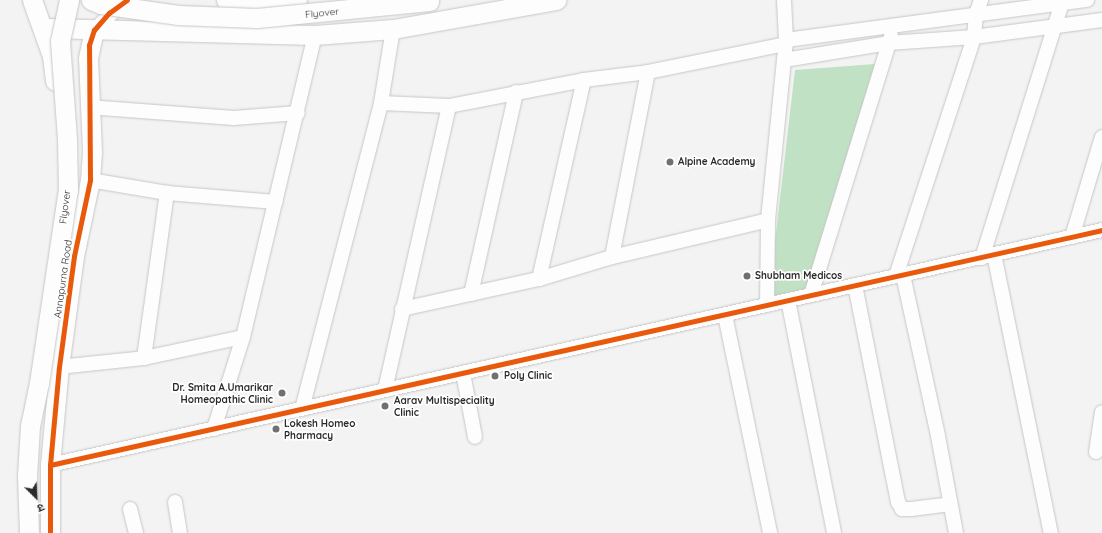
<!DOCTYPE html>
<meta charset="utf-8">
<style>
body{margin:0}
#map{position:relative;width:1102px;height:533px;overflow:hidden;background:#f3f3f3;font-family:Quicksand,"Noto Sans Devanagari",sans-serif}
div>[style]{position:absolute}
.green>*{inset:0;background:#c1e1c4}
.roads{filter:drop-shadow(0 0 1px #c6c6c6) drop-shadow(0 0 1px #c6c6c6)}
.street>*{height:14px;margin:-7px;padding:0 7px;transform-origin:7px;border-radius:7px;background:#fdfdfd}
.secondary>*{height:19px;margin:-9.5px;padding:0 9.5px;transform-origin:9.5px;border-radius:9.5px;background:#fdfdfd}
.bridges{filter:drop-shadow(0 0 1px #c6c6c6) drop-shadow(0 0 1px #c6c6c6)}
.secondary-bridge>*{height:19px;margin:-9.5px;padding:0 9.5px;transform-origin:9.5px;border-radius:9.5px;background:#fdfdfd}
.cycleway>*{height:5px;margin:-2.5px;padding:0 2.5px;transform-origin:2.5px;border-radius:2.5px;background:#e8590c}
.dots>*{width:11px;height:11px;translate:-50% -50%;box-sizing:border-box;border:2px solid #fff;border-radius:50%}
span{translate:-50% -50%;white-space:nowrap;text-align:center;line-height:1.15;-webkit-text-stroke:3.5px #fff;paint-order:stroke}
.street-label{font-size:10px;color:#2a2a2b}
.poi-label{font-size:10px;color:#2a2a2b;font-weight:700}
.left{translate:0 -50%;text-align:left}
.right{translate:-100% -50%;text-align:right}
.north{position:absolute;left:16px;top:477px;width:40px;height:40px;-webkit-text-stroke:3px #fff;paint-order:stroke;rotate:156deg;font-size:11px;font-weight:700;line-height:16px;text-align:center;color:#2a2a2b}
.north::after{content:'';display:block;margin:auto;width:14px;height:18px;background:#2a2a2b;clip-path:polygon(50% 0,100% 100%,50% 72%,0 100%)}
</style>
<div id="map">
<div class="green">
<i style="clip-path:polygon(875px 64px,805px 294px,772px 296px,774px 250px,795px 70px)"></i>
</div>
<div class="roads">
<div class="street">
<i style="left:94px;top:30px;width:38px;rotate:-43deg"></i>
<i style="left:786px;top:40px;width:304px;rotate:-7.6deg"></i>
<i style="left:784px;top:60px;width:106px;rotate:-9.2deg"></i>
<i style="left:889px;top:43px;width:85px;rotate:-4deg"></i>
<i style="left:974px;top:37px;width:129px;rotate:-7.6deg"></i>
<i style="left:381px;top:103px;width:68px;rotate:2.5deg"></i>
<i style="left:449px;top:106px;width:137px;rotate:-10.9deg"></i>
<i style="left:584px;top:80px;width:64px;rotate:-7.1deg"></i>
<i style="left:648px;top:72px;width:141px;rotate:-11.5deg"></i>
<i style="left:88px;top:107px;width:146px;rotate:4.3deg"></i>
<i style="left:234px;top:118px;width:64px;rotate:-4.5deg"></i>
<i style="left:90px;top:180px;width:78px;rotate:9.6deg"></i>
<i style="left:167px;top:193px;width:109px;rotate:4.7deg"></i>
<i style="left:1072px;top:237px;width:104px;rotate:-73.3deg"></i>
<i style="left:994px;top:254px;width:285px;rotate:78.5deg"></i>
<i style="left:612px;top:257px;width:188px;rotate:-79deg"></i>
<i style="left:982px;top:258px;width:270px;rotate:-72.6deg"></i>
<i style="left:903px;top:275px;width:165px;rotate:77.7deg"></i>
<i style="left:938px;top:436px;width:99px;rotate:79.5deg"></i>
<i style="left:896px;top:276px;width:251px;rotate:-71.9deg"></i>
<i style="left:974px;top:37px;width:23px;rotate:-85deg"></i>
<i style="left:976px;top:14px;width:15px;rotate:-70deg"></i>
<i style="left:539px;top:279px;width:204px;rotate:-77.3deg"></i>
<i style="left:855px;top:285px;width:221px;rotate:78.8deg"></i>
<i style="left:898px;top:502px;width:8px;rotate:60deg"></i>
<i style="left:902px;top:509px;width:9px"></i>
<i style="left:911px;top:509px;width:38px;rotate:-7deg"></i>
<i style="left:471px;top:294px;width:207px;rotate:-77.4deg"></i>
<i style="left:811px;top:295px;width:271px;rotate:-72.8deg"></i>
<i style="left:788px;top:300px;width:237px;rotate:78.8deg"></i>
<i style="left:767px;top:305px;width:85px;rotate:-89.3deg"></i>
<i style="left:768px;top:220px;width:181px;rotate:-84.3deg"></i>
<i style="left:786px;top:40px;width:40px;rotate:-92.9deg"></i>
<i style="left:402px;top:309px;width:140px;rotate:-12.4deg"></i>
<i style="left:539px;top:279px;width:76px;rotate:-16.8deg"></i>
<i style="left:612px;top:257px;width:160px;rotate:-13.3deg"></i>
<i style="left:725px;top:315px;width:223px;rotate:78.3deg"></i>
<i style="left:144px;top:358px;width:167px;rotate:-82.1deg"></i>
<i style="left:59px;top:367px;width:85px;rotate:-6deg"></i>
<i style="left:144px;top:358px;width:101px;rotate:-12deg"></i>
<i style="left:463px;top:373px;width:65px;rotate:79.4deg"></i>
<i style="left:385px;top:390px;width:291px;rotate:-77.3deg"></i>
<i style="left:302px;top:409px;width:316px;rotate:-75.5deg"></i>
<i style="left:381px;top:103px;width:75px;rotate:-80.8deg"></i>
<i style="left:214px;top:429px;width:96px;rotate:-72.5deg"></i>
<i style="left:243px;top:337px;width:310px;rotate:-76.6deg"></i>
<i style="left:1096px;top:452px;width:40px;rotate:-81.5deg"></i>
<i style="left:50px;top:465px;width:1078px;rotate:-12.59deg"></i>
<i style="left:175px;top:502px;width:31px;rotate:81deg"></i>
<i style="left:130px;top:509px;width:25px;rotate:76deg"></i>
</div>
<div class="secondary">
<i style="left:32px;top:0;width:59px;rotate:70.3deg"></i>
<i style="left:52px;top:56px;width:25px;rotate:83deg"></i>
<i style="left:226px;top:0;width:71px"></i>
<i style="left:47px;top:28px;width:268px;rotate:1.5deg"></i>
<i style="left:315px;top:35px;width:78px;rotate:-4.4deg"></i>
<i style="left:393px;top:29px;width:166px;rotate:-10.1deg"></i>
<i style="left:50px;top:533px;width:68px;rotate:-90deg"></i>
<i style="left:50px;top:465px;width:98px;rotate:-84.8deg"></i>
<i style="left:59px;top:367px;width:112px;rotate:-82.3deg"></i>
<i style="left:74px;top:256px;width:78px;rotate:-78.1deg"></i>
<i style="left:90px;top:180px;width:28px;rotate:-86deg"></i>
<i style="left:92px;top:152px;width:94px;rotate:-92.4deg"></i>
<i style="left:88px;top:58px;width:29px;rotate:-78deg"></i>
</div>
</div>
<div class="bridges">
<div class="secondary-bridge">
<i style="left:91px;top:0;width:11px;rotate:22deg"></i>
<i style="left:101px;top:4px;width:78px;rotate:8.1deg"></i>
<i style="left:178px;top:15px;width:79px;rotate:2.2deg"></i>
<i style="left:257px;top:18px;width:173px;rotate:-5.6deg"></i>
<i style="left:29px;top:533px;width:57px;rotate:-92deg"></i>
<i style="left:27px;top:476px;width:50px;rotate:-86.6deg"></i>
<i style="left:30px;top:426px;width:44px;rotate:-78.2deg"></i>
<i style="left:39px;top:383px;width:195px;rotate:-81.5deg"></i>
<i style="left:68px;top:190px;width:51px;rotate:-91.1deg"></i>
<i style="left:67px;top:139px;width:98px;rotate:-94.1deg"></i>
<i style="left:60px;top:41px;width:42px;rotate:-77.6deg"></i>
</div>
</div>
<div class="cycleway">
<i style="left:50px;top:465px;width:1078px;rotate:-12.59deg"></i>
<i style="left:50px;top:533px;width:68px;rotate:-90deg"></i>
<i style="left:50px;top:465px;width:98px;rotate:-84.8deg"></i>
<i style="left:59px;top:367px;width:112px;rotate:-82.3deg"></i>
<i style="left:74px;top:256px;width:78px;rotate:-78.1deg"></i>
<i style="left:90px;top:180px;width:135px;rotate:-90.4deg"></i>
<i style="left:89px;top:45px;width:16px;rotate:-72deg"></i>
<i style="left:94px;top:30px;width:23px;rotate:-49deg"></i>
<i style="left:109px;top:13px;width:22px;rotate:-36deg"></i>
</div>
<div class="dots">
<i style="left:670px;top:162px;background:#707071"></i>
<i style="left:747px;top:276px;background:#707071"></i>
<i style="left:495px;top:376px;background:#707071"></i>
<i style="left:282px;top:393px;background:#707071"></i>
<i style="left:385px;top:406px;background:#707071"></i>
<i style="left:276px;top:429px;background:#707071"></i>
</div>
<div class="street-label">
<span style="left:322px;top:13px;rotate:-6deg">Flyover</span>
<span style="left:65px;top:207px;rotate:-83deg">Flyover</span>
<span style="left:63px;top:279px;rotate:-82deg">Annapurna Road</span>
</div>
<div class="poi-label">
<span class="left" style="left:678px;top:162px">Alpine Academy</span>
<span class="left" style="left:755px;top:276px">Shubham Medicos</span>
<span class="left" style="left:504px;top:376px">Poly Clinic</span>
<span class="right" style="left:273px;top:393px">Dr. Smita A.Umarikar<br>Homeopathic Clinic</span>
<span class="left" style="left:394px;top:406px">Aarav Multispeciality<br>Clinic</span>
<span class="left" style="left:284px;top:429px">Lokesh Homeo<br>Pharmacy</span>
</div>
<div class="north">उ</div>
</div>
